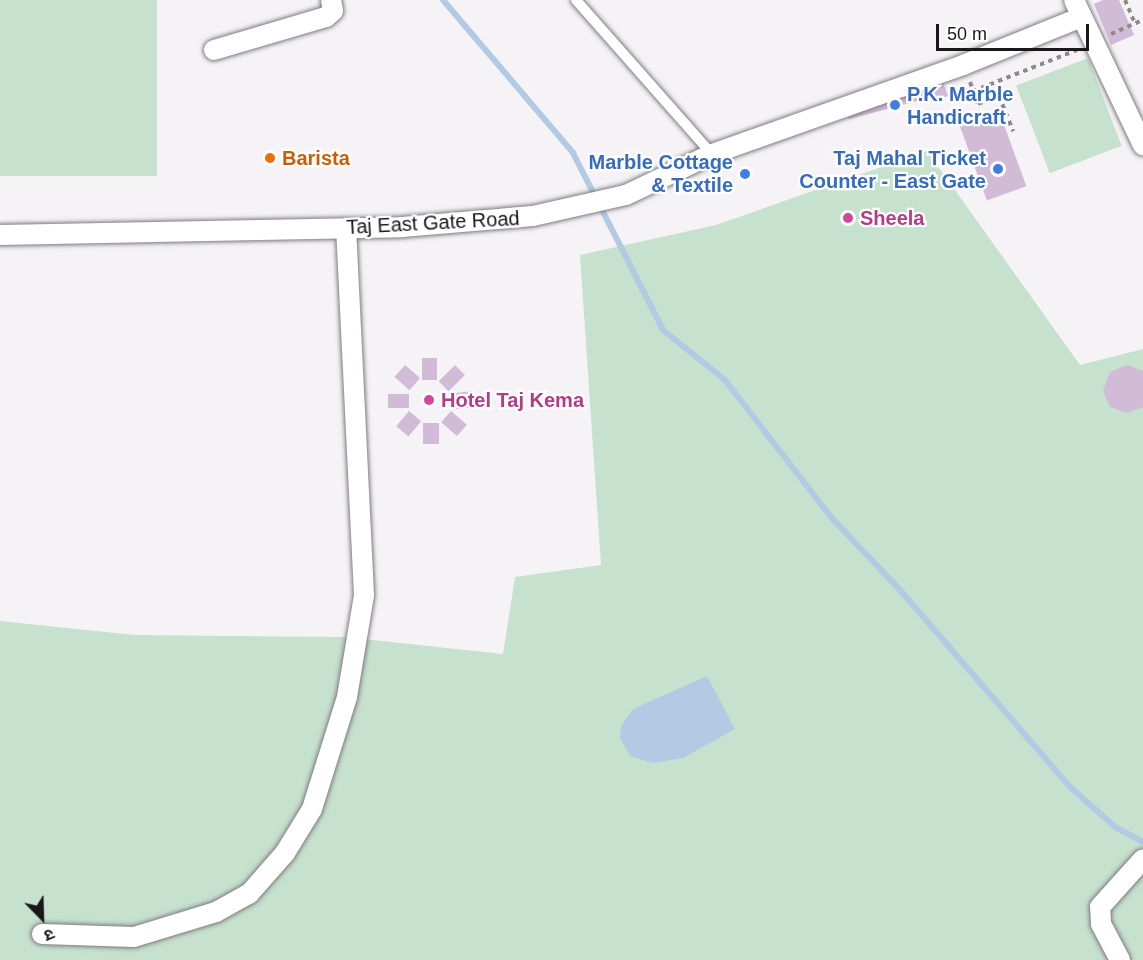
<!DOCTYPE html>
<meta charset="utf-8">
<style>
body{margin:0}
#map{position:relative;width:1143px;height:960px;overflow:hidden;background:#f6f3f7;font-family:Helvetica,"Noto Sans Devanagari",sans-serif}
div>[style]{position:absolute}
.green>*{inset:0;background:#c6e1cd;transform-origin:0 0}
.water>*{inset:0;background:#b2cae4}
.stream>*{height:6px;margin:-3px;padding:0 3px;transform-origin:3px;border-radius:3px;background:#b2cae4}
.building>*{inset:0;background:#d1bbd6;transform-origin:0 0}
.path>*{height:4px;margin-top:-2px;transform-origin:0;background:repeating-linear-gradient(90deg,#8c8a8c 0 4.5px,transparent 0 9px)}
.roads{filter:drop-shadow(0 0 2px #7f7c80) drop-shadow(0 0 2px #7f7c80)}
.lane>*{height:10px;margin:-5px;padding:0 5px;transform-origin:5px;border-radius:5px;background:#fff}
.street>*{height:20px;margin:-10px;padding:0 10px;transform-origin:10px;border-radius:10px;background:#fff}
.dots>*{width:16px;height:16px;translate:-50% -50%;box-sizing:border-box;border:3px solid #fff;border-radius:50%}
span{translate:-50% -50%;white-space:nowrap;text-align:center;line-height:1.15;-webkit-text-stroke:4.5px #fff;paint-order:stroke}
.shop-label{font-size:20px;color:#366cbe;font-weight:700}
.left{translate:0 -50%;text-align:left}
.right{translate:-100% -50%;text-align:right}
.food-label{font-size:20px;color:#c56008;font-weight:700}
.hotel-label{font-size:20px;color:#b23c85;font-weight:700}
.street-label{font-size:20px;color:#191819}
.north{position:absolute;left:12px;top:888px;width:60px;height:60px;-webkit-text-stroke:4px #fff;paint-order:stroke;rotate:157deg;font-size:16px;font-weight:700;line-height:24px;text-align:center;color:#191819}
.north::after{content:'';display:block;margin:auto;width:21px;height:27px;background:#191819;clip-path:polygon(50% 0,100% 100%,50% 72%,0 100%)}
.scale{position:absolute;left:936px;top:24px;width:153px;height:27px;box-sizing:border-box;border:3px solid #191819;border-top:0;padding-left:8px;font-size:18px;line-height:21px;white-space:nowrap;color:#191819;-webkit-text-stroke:4px #fff;paint-order:stroke}
</style>
<div id="map">
<div class="green">
<i style="left:0;top:0;width:157px;height:176px"></i>
<i style="left:1088px;top:58px;width:94px;height:77px;rotate:69deg"></i>
<i style="clip-path:polygon(927px 151px,1080px 365px,1143px 349px,1143px 960px,0 960px,0 621px,134px 635px,345px 637px,503px 654px,515px 577px,601px 565px,580px 255px,716px 225px)"></i>
</div>
<div class="water">
<i style="clip-path:polygon(707px 676px,735px 729px,683px 758px,653px 763px,630px 756px,620px 738px,621px 726px,633px 709px)"></i>
</div>
<div class="stream">
<i style="left:443px;top:0;width:201px;rotate:49.6deg"></i>
<i style="left:573px;top:153px;width:199px;rotate:63deg"></i>
<i style="left:663px;top:330px;width:80px;rotate:38.9deg"></i>
<i style="left:725px;top:380px;width:173px;rotate:52.3deg"></i>
<i style="left:831px;top:517px;width:100px;rotate:46.6deg"></i>
<i style="left:900px;top:590px;width:260px;rotate:49.2deg"></i>
<i style="left:1070px;top:787px;width:60px;rotate:41.6deg"></i>
<i style="left:1115px;top:827px;width:32px;rotate:28deg"></i>
</div>
<div class="building">
<i style="clip-path:polygon(1103px 0,1119px 0,1134px 35px,1111px 45px,1094px 4px)"></i>
<i style="left:943px;top:82px;width:15px;height:17px;rotate:70deg"></i>
<i style="left:923px;top:88px;width:11px;height:80px;rotate:75deg"></i>
<i style="left:999px;top:111px;width:80px;height:42px;rotate:70deg"></i>
<i style="left:422px;top:358px;width:15px;height:22px"></i>
<i style="left:405px;top:365px;width:20px;height:16px;rotate:41deg"></i>
<i style="left:455px;top:365px;width:14px;height:23px;rotate:45deg"></i>
<i style="clip-path:polygon(1127px 365px,1143px 371px,1143px 407px,1127px 413px,1110px 407px,1103px 390px,1110px 372px)"></i>
<i style="left:472px;top:391px;width:16px;height:22px;rotate:83deg"></i>
<i style="left:388px;top:394px;width:21px;height:14px"></i>
<i style="left:409px;top:411px;width:16px;height:20px;rotate:40deg"></i>
<i style="left:451px;top:411px;width:21px;height:15px;rotate:41deg"></i>
<i style="left:423px;top:423px;width:16px;height:21px"></i>
</div>
<div class="path">
<i style="left:1125px;top:0;width:26px;rotate:67deg"></i>
<i style="left:1111px;top:34px;width:35px;rotate:-24deg"></i>
<i style="left:970px;top:82px;width:23px;rotate:70deg"></i>
<i style="left:978px;top:104px;width:22px;rotate:-21deg"></i>
<i style="left:999px;top:96px;width:38px;rotate:68deg"></i>
<i style="left:973px;top:91px;width:112px;rotate:-21.5deg"></i>
</div>
<div class="roads">
<div class="lane">
<i style="left:576px;top:0;width:205px;rotate:48.6deg"></i>
</div>
<div class="street">
<i style="left:1074px;top:0;width:161px;rotate:64.6deg"></i>
<i style="left:214px;top:50px;width:117px;rotate:-16.4deg"></i>
<i style="left:326px;top:17px;width:9px;rotate:-41deg"></i>
<i style="left:333px;top:11px;width:11px;rotate:-100deg"></i>
<i style="left:0;top:235px;width:402px;rotate:-1.1deg"></i>
<i style="left:402px;top:227px;width:131px;rotate:-4.8deg"></i>
<i style="left:533px;top:216px;width:95px;rotate:-12.7deg"></i>
<i style="left:626px;top:195px;width:95px;rotate:-25.5deg"></i>
<i style="left:712px;top:154px;width:266px;rotate:-19.5deg"></i>
<i style="left:963px;top:65px;width:128px;rotate:-22deg"></i>
<i style="left:42px;top:934px;width:92px;rotate:1.9deg"></i>
<i style="left:134px;top:937px;width:86px;rotate:-17deg"></i>
<i style="left:216px;top:912px;width:38px;rotate:-29deg"></i>
<i style="left:249px;top:894px;width:55px;rotate:-48.7deg"></i>
<i style="left:285px;top:853px;width:52px;rotate:-58.5deg"></i>
<i style="left:312px;top:809px;width:117px;rotate:-72.6deg"></i>
<i style="left:347px;top:697px;width:103px;rotate:-80.5deg"></i>
<i style="left:364px;top:595px;width:367px;rotate:-92.8deg"></i>
<i style="left:1120px;top:960px;width:41px;rotate:-117.8deg"></i>
<i style="left:1101px;top:924px;width:17px;rotate:-93deg"></i>
<i style="left:1100px;top:907px;width:64px;rotate:-48.1deg"></i>
</div>
</div>
<div class="dots">
<i style="left:895px;top:105px;background:#3f7fe0"></i>
<i style="left:270px;top:158px;background:#e8710a"></i>
<i style="left:998px;top:169px;background:#3f7fe0"></i>
<i style="left:745px;top:174px;background:#3f7fe0"></i>
<i style="left:848px;top:218px;background:#d1479c"></i>
<i style="left:429px;top:400px;background:#d1479c"></i>
</div>
<div class="shop-label">
<span class="left" style="left:907px;top:106px">P.K. Marble<br>Handicraft</span>
<span class="right" style="left:986px;top:170px">Taj Mahal Ticket<br>Counter - East Gate</span>
<span class="right" style="left:733px;top:174px">Marble Cottage<br>&amp; Textile</span>
</div>
<div class="food-label">
<span class="left" style="left:282px;top:158px">Barista</span>
</div>
<div class="hotel-label">
<span class="left" style="left:860px;top:218px">Sheela</span>
<span class="left" style="left:441px;top:400px">Hotel Taj Kema</span>
</div>
<div class="street-label">
<span style="left:433px;top:223px;rotate:-3deg">Taj East Gate Road</span>
</div>
<div class="north">उ</div>
<div class="scale">50 m</div>
</div>
